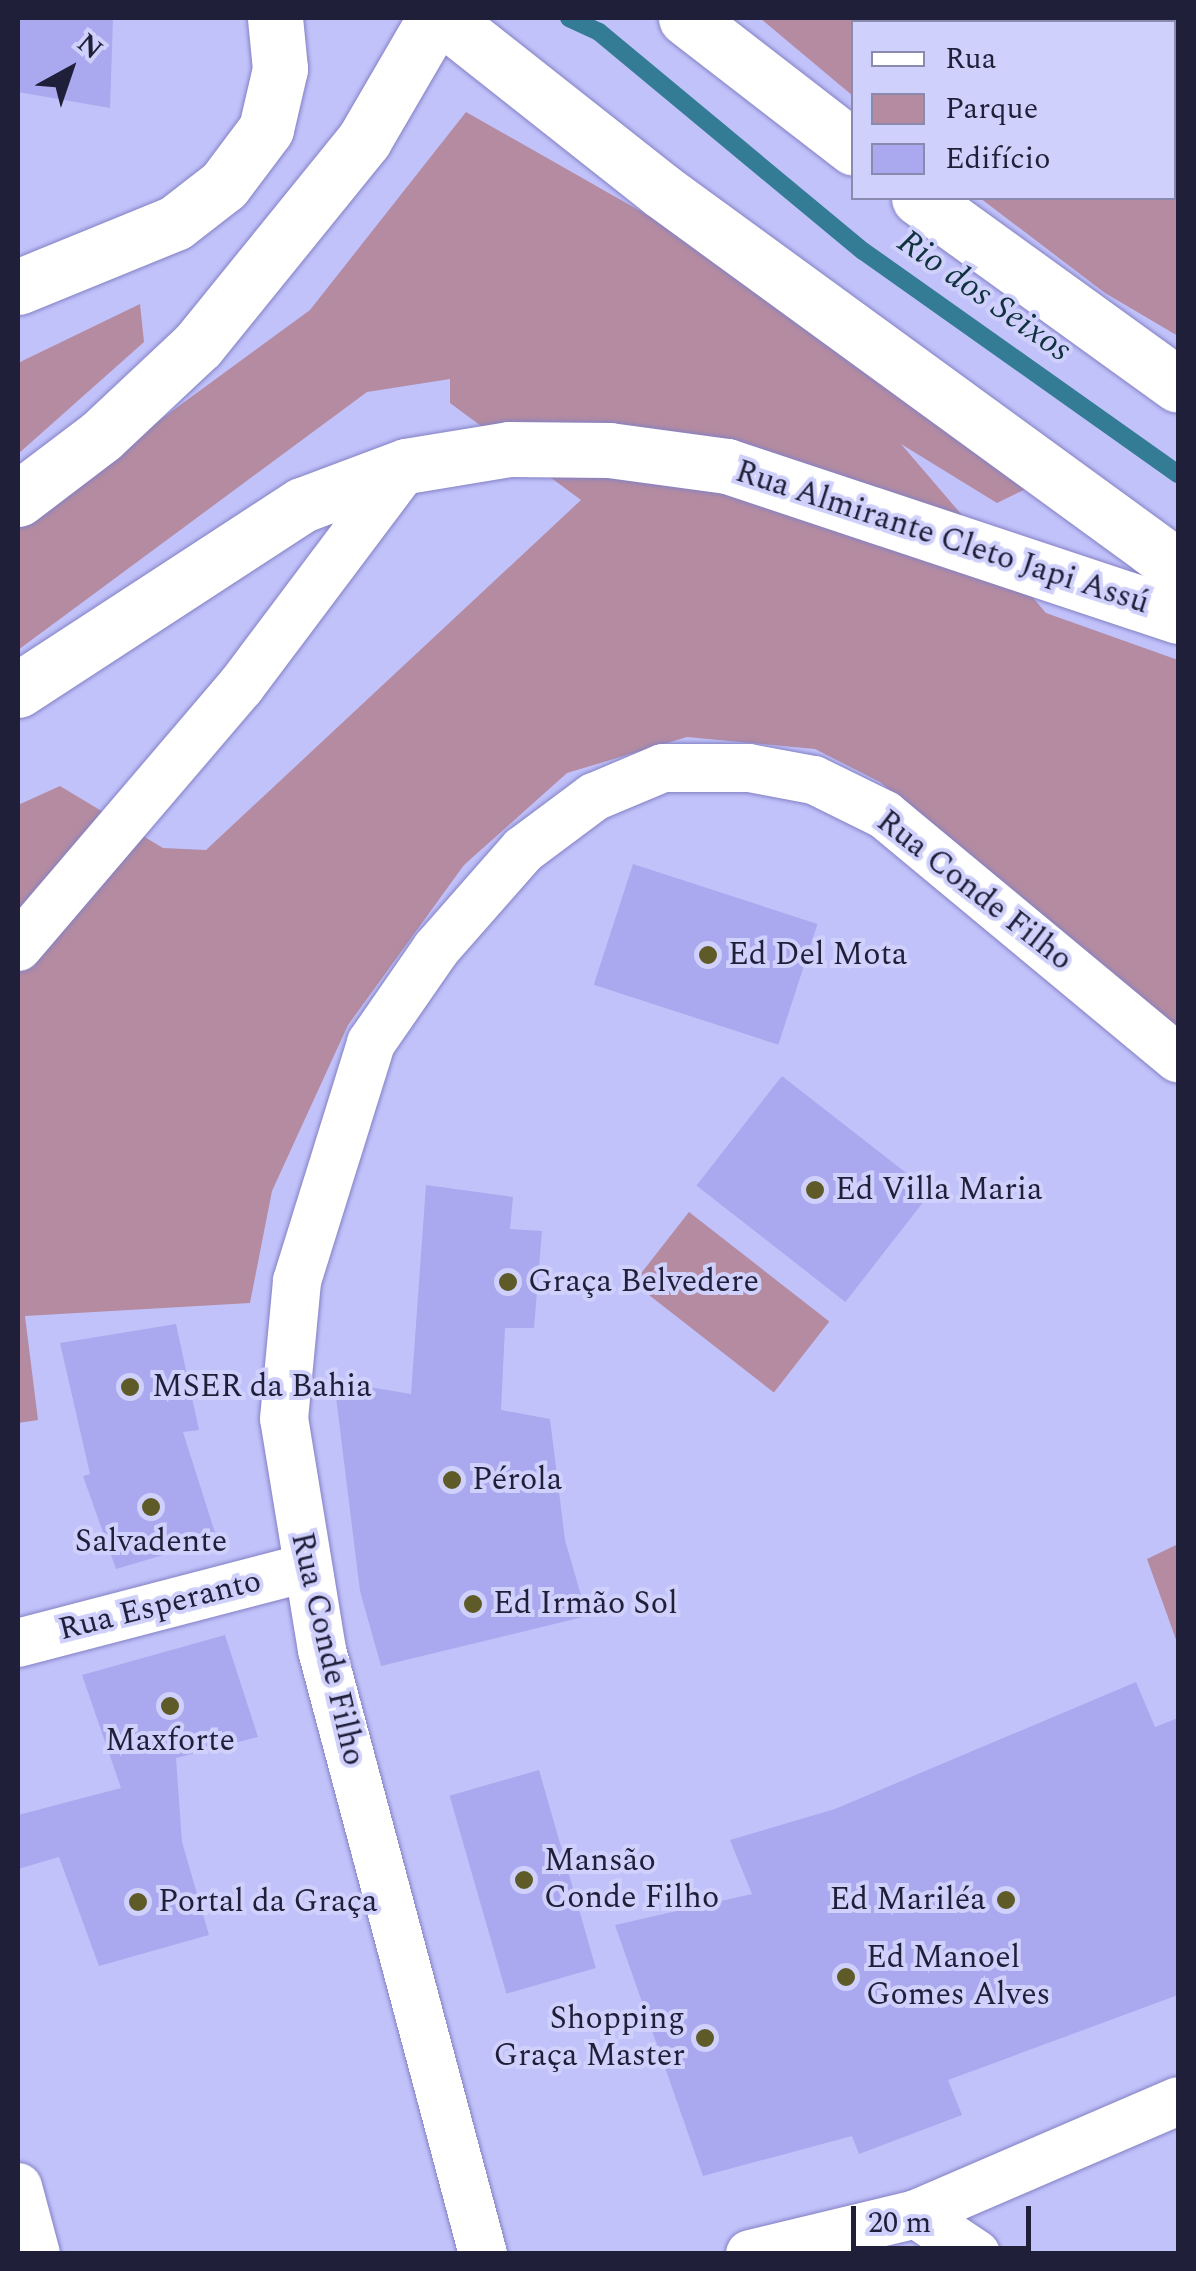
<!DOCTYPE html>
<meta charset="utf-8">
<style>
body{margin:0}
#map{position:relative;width:1196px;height:2271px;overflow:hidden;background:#c2c2fb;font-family:Spectral,serif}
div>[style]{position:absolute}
.green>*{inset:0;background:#b48ba1;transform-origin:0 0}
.stream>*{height:18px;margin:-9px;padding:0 9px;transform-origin:9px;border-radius:9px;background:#347b95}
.building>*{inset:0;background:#aaa8ee;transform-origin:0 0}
.roads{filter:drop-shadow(0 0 2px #8381c4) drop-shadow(0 0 2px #8381c4)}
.minor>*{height:48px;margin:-24px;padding:0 24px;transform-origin:24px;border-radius:24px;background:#fff}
.secondary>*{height:55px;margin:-27.5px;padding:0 27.5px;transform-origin:27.5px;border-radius:27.5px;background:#fff}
.primary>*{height:55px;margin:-27.5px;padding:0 27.5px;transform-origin:27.5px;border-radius:27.5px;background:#fff}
.dots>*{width:28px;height:28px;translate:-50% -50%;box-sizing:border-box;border:5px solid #d0d0fc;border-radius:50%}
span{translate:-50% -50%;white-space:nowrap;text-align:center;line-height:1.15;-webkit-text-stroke:8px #d0d0fc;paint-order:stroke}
.street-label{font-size:32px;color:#201f39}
.poi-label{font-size:32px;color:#201f39}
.left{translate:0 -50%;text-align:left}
.right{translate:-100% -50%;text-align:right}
.water-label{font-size:35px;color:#10323e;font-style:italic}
.frame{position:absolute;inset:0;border:20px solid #201f39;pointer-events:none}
.legend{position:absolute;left:851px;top:20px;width:325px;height:180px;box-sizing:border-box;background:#d0d0fc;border:2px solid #8a89ae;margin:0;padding:12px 18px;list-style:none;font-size:30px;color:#201f39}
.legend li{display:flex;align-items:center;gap:20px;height:50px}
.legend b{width:50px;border:2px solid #8a89ae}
.north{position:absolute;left:20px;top:20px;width:100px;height:100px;-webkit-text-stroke:8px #d0d0fc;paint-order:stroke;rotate:40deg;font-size:28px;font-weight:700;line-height:40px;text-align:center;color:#201f39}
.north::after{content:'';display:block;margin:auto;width:35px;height:45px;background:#201f39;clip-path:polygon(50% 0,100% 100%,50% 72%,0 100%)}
.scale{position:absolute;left:851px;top:2206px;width:180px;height:45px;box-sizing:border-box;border:5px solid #201f39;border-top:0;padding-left:12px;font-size:30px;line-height:35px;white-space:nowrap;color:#201f39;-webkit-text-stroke:8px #d0d0fc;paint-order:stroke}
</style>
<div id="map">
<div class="green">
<i style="clip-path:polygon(760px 18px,1026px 18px,1028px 22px,854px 22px,853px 96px)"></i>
<i style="clip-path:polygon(1154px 18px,1178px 18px,1178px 336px,1105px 293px,980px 198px,1174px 198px,1174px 22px,1144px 22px)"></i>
<i style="clip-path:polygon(466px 112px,700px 245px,1036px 484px,997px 503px,901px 444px,1046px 613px,1178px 660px,1178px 1028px,880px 782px,815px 749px,687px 737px,567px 773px,464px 865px,348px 1025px,272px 1191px,250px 1303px,25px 1316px,38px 1420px,18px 1423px,18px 805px,60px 786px,163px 848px,206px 850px,581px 500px,450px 403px,450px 379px,367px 392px,18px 650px,18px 524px,310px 310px)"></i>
<i style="clip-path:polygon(140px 304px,144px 342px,18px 454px,18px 363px)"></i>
<i style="left:689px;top:1212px;width:178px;height:90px;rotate:38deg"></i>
<i style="clip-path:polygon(1178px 1544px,1178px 1645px,1147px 1559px)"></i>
</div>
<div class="stream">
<i style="left:569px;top:18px;width:33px;rotate:25deg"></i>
<i style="left:599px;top:32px;width:343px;rotate:39.7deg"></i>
<i style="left:863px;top:251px;width:386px;rotate:35.3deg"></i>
</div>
<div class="building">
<i style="clip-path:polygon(18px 18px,113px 18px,110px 108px,18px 92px)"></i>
<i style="left:633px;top:864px;width:194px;height:127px;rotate:18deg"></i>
<i style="left:782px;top:1076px;width:189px;height:139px;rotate:38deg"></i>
<i style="clip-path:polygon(426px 1185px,513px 1197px,510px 1229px,542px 1231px,534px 1328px,505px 1328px,501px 1410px,550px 1419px,565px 1540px,587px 1616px,381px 1666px,360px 1591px,334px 1381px,411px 1394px)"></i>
<i style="clip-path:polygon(176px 1324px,199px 1430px,183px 1432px,217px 1539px,116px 1569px,83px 1476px,90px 1474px,60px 1343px)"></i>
<i style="clip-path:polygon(225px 1635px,258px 1737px,176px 1758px,182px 1842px,209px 1935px,99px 1966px,59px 1857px,18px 1869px,18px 1815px,121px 1788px,82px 1675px)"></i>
<i style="clip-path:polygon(1136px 1682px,1155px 1727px,1178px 1718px,1178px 1995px,948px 2080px,962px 2115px,859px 2154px,852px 2136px,703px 2176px,615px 1925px,752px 1894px,730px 1840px,835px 1809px)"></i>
<i style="left:539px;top:1770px;width:206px;height:93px;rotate:74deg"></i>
</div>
<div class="roads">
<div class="minor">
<i style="left:18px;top:947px;width:343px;rotate:-49.5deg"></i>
<i style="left:241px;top:686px;width:275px;rotate:-53.1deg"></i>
<i style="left:18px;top:1643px;width:294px;rotate:-14.6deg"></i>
<i style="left:18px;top:2187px;width:69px;rotate:75deg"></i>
<i style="left:916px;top:2214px;width:72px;rotate:33.7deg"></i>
<i style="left:483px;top:2254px;width:625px;rotate:-104.93deg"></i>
<i style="left:322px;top:1650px;width:234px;rotate:-99.3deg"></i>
<i style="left:284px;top:1419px;width:139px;rotate:-84.6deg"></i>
<i style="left:297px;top:1281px;width:249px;rotate:-72.7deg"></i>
<i style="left:371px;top:1043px;width:114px;rotate:-55.3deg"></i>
<i style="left:436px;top:949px;width:132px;rotate:-48.7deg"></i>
<i style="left:523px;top:850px;width:89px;rotate:-36.7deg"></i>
<i style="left:594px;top:797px;width:75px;rotate:-22.8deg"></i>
<i style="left:663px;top:768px;width:86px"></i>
<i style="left:749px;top:768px;width:66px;rotate:10.5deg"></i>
<i style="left:814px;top:780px;width:79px;rotate:26.2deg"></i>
<i style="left:885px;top:815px;width:381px;rotate:39.7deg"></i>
<i style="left:750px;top:2254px;width:171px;rotate:-13.5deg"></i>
<i style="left:916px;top:2214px;width:285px;rotate:-23.3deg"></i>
</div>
<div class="secondary">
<i style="left:18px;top:287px;width:170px;rotate:-22.2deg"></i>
<i style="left:175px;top:223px;width:62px;rotate:-37.8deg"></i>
<i style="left:224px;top:185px;width:70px;rotate:-53.1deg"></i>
<i style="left:266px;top:129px;width:62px;rotate:-76.9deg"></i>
<i style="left:280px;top:69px;width:51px;rotate:-95.6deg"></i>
<i style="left:18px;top:499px;width:104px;rotate:-37.2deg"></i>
<i style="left:101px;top:436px;width:133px;rotate:-43.2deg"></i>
<i style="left:198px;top:345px;width:264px;rotate:-51deg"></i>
<i style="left:364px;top:140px;width:141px;rotate:-59.8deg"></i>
<i style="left:18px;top:690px;width:339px;rotate:-33.1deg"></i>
<i style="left:302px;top:505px;width:111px;rotate:-20.6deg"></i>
<i style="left:406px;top:466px;width:104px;rotate:-9.4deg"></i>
<i style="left:509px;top:449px;width:100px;rotate:0.6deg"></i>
<i style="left:609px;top:450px;width:119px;rotate:7.7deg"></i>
<i style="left:727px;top:466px;width:475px;rotate:18.4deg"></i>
</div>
<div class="primary">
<i style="left:443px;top:18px;width:279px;rotate:38.3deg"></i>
<i style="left:662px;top:191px;width:638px;rotate:36.08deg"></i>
<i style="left:686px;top:18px;width:212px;rotate:37.7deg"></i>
<i style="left:919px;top:198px;width:319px;rotate:35.8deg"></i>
</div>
</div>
<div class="dots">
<i style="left:708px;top:955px;background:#5f5b28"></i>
<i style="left:815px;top:1190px;background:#5f5b28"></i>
<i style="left:508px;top:1282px;background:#5f5b28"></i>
<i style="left:130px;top:1387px;background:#5f5b28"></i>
<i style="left:452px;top:1480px;background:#5f5b28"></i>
<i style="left:151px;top:1507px;background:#5f5b28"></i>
<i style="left:473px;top:1604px;background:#5f5b28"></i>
<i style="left:170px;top:1706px;background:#5f5b28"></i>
<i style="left:524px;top:1880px;background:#5f5b28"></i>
<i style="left:1006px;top:1900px;background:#5f5b28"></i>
<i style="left:138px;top:1902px;background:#5f5b28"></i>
<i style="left:846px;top:1977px;background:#5f5b28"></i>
<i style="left:705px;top:2038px;background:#5f5b28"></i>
</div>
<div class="street-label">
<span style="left:942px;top:538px;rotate:18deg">Rua Almirante Cleto Japi Assú</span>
<span style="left:974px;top:891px;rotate:38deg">Rua Conde Filho</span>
<span style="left:160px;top:1606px;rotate:-14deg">Rua Esperanto</span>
<span style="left:327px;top:1649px;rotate:77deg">Rua Conde Filho</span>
</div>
<div class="poi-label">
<span class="left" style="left:728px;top:955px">Ed Del Mota</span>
<span class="left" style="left:835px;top:1190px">Ed Villa Maria</span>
<span class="left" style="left:528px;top:1282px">Graça Belvedere</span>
<span class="left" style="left:152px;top:1387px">MSER da Bahia</span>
<span class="left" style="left:472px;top:1480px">Pérola</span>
<span style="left:151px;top:1542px">Salvadente</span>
<span class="left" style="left:493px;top:1604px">Ed Irmão Sol</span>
<span style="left:170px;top:1741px">Maxforte</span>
<span class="left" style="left:544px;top:1880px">Mansão<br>Conde Filho</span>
<span class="right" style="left:986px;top:1900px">Ed Mariléa</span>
<span class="left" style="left:158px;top:1902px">Portal da Graça</span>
<span class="left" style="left:866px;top:1977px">Ed Manoel<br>Gomes Alves</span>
<span class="right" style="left:685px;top:2038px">Shopping<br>Graça Master</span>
</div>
<div class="water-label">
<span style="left:984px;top:296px;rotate:35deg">Rio dos Seixos</span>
</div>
<div class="frame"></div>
<ul class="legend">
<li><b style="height:12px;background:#fff"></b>Rua</li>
<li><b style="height:28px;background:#b48ba1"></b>Parque</li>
<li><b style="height:28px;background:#aaa8ee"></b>Edifício</li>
</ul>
<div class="north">N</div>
<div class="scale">20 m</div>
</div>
